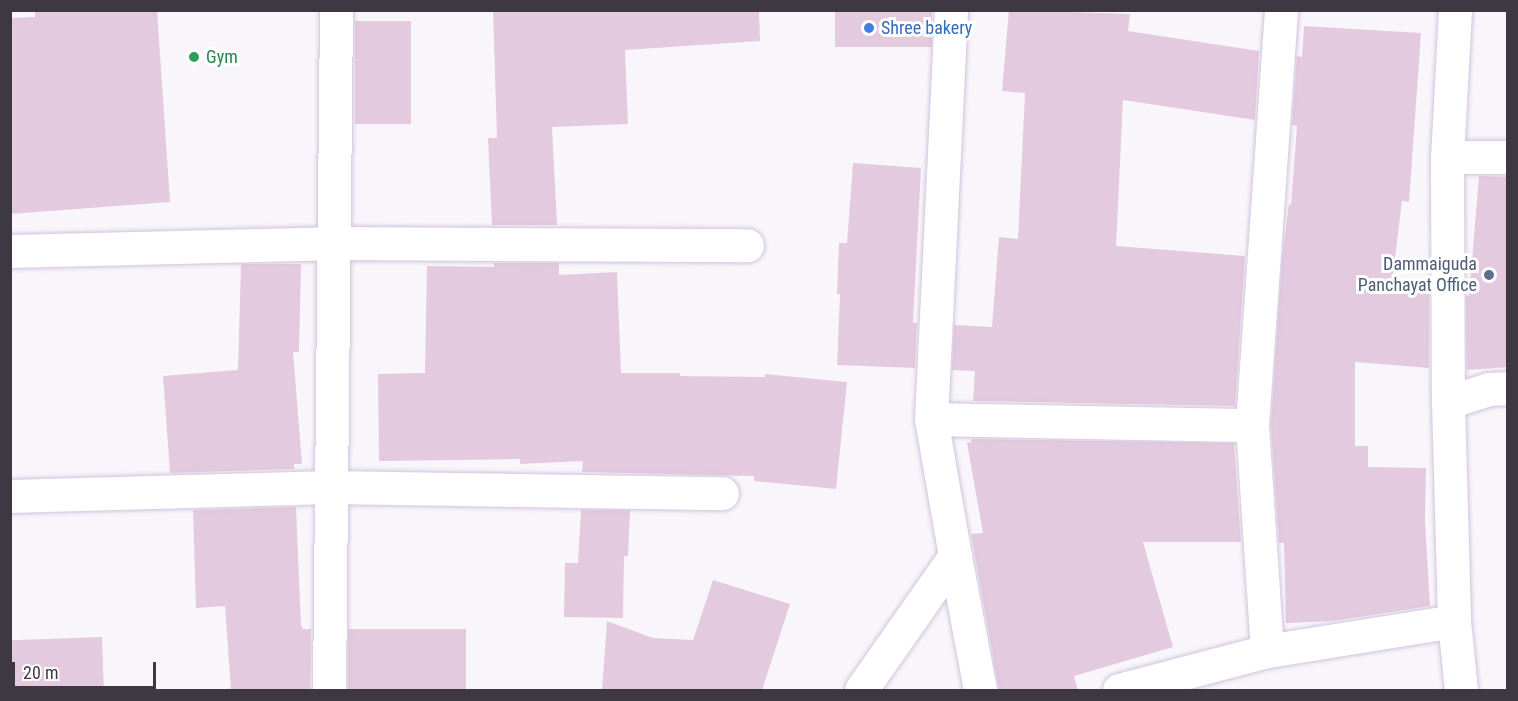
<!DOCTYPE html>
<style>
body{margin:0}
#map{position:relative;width:1518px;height:701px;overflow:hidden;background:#f9f6fb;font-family:"Roboto Condensed",sans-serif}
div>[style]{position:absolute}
.building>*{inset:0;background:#e3cadf;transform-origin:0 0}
.roads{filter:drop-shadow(0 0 2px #d2c3dd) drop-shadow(0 0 2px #d2c3dd)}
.minor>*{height:33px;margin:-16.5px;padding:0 16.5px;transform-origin:16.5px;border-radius:16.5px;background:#fff}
.dots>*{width:16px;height:16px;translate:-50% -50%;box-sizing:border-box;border:3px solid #fff;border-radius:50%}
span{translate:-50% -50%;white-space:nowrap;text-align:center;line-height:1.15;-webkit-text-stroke:6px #fff;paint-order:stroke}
.shop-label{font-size:18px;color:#366cbe}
.left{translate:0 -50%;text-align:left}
.leisure-label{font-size:18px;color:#27864d}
.service-label{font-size:18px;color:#4e5e75}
.right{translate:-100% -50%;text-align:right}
.frame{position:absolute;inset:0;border:12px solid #3e3843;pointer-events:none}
.scale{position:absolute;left:12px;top:662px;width:144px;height:27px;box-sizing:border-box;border:3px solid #3e3843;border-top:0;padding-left:8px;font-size:18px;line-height:21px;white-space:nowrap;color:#3e3843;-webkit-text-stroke:4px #fff;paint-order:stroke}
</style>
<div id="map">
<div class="building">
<i style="clip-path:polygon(35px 10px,157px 10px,170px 202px,10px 214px,10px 18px,35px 17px)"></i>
<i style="clip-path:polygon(493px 10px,759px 10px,760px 41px,625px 50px,628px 124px,552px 127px,557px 225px,492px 225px,488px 138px,497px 138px)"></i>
<i style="left:835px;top:10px;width:97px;height:37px"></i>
<i style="clip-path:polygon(1009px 10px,1130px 14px,1128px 31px,1259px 51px,1255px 120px,1123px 100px,1116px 246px,1245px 256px,1235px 406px,973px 401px,975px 371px,952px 370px,954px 325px,992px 327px,999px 237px,1018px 239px,1025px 93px,1002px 91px)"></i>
<i style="left:355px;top:21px;width:56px;height:103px"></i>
<i style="clip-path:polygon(1304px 26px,1421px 33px,1409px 202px,1402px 201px,1391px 291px,1429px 293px,1429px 368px,1355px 362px,1355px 446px,1368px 446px,1368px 467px,1426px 468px,1425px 521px,1430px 606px,1333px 621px,1286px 623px,1284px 543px,1279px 543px,1271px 425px,1282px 259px,1289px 204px,1291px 205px,1297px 126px,1292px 125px,1297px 56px,1302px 57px)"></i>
<i style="clip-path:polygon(853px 163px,921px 168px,913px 323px,917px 323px,915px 368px,837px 365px,840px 294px,837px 294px,839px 243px,847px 243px)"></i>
<i style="clip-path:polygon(1479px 176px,1508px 177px,1508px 367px,1467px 370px,1466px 296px,1469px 296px)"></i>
<i style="clip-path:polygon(494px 263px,559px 263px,559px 275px,617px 272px,621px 373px,680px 373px,680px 376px,765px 377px,765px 374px,847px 382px,836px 489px,754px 481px,754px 476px,582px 472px,583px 461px,520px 464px,520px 459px,379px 461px,378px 374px,425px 373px,427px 266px,494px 267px)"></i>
<i style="clip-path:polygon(241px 264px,301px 264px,299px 352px,293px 352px,302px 464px,294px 464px,294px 469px,170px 473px,163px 376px,238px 370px)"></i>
<i style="clip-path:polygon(972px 439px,1234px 443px,1241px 542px,1143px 542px,1173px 647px,1074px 676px,1078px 690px,999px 690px,971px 534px,983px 533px,967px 443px,971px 442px)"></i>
<i style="clip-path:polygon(296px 507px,301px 625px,303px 629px,311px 629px,310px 690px,231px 690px,225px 606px,196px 608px,193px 510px)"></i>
<i style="clip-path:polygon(581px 510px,630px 510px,628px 556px,624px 556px,623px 618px,564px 617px,565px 563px,578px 563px)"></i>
<i style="clip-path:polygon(713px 580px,790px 604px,762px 690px,602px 690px,607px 621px,653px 638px,693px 640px)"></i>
<i style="left:348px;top:629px;width:118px;height:61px"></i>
<i style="left:102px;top:637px;width:53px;height:92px;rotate:88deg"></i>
</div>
<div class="roads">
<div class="minor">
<i style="left:1455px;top:10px;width:147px;rotate:93.1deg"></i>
<i style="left:1447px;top:157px;width:245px;rotate:89.8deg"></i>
<i style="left:1448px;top:402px;width:219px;rotate:88.4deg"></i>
<i style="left:1454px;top:621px;width:69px;rotate:84.2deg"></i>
<i style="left:1447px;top:157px;width:61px"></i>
<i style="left:10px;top:251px;width:322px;rotate:-1.4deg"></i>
<i style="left:332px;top:243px;width:415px;rotate:0.3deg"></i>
<i style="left:1448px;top:402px;width:43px;rotate:-17.6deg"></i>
<i style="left:1489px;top:389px;width:19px;rotate:-3deg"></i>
<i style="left:931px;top:419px;width:321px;rotate:1.1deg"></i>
<i style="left:10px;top:496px;width:320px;rotate:-1.6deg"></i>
<i style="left:330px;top:487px;width:392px;rotate:0.9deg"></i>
<i style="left:955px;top:556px;width:136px;rotate:79.4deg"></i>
<i style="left:1267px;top:651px;width:226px;rotate:-93.8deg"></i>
<i style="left:1252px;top:425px;width:416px;rotate:-86deg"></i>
<i style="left:329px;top:690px;width:680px;rotate:-89.41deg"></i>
<i style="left:861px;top:690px;width:164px;rotate:-55deg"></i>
<i style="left:955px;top:556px;width:139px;rotate:-99.9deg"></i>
<i style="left:931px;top:419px;width:409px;rotate:-87.2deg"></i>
<i style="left:1119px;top:690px;width:153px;rotate:-14.8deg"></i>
<i style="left:1267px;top:651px;width:189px;rotate:-9.1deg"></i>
</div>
</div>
<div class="dots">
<i style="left:869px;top:28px;background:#3f7fe0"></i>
<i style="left:194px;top:57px;background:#2e9e5b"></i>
<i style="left:1489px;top:275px;background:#5c6f8a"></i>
</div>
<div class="shop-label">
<span class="left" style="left:881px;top:28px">Shree bakery</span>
</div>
<div class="leisure-label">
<span class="left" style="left:206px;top:57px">Gym</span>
</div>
<div class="service-label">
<span class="right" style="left:1477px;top:275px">Dammaiguda<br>Panchayat Office</span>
</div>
<div class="frame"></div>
<div class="scale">20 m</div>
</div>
